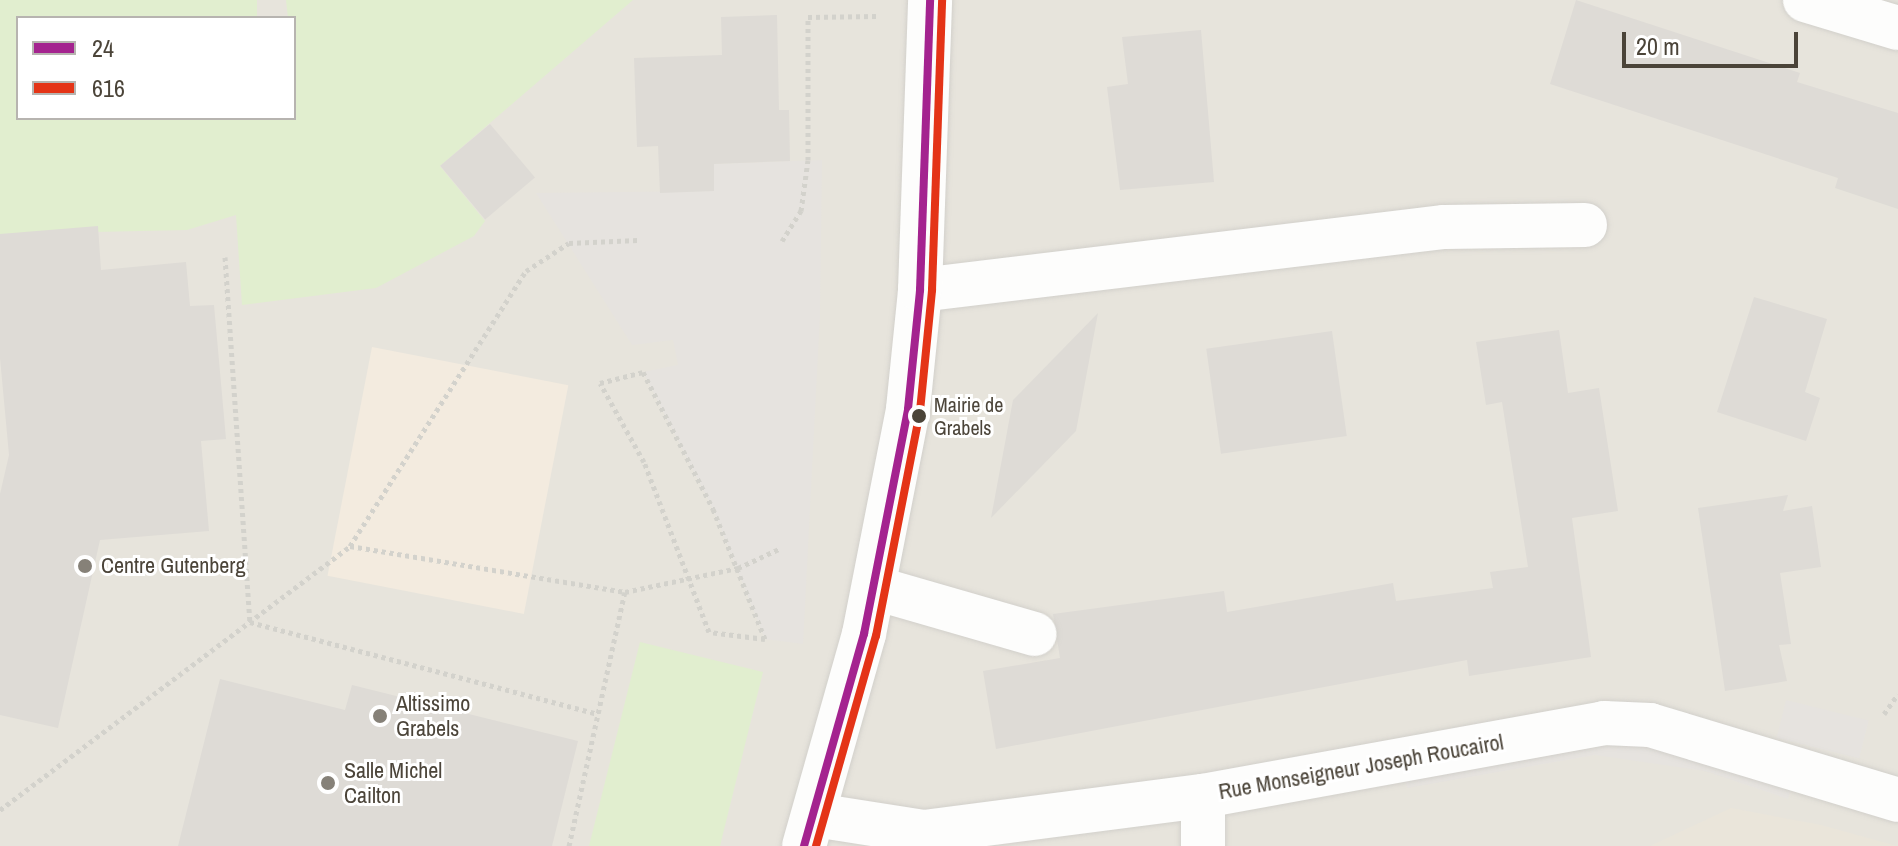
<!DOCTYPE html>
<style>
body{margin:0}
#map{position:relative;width:1898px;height:846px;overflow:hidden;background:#f4f2ee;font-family:"Archivo Narrow",sans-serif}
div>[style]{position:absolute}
.residential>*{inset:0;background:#e7e4dc}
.commercial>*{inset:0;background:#f3ebdf;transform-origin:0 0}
.education>*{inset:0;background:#eae5da}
.green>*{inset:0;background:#e1eecf}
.parking>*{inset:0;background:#e6e3df;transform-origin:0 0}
.building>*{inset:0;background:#dedbd6;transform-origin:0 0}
.path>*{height:5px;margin-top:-2.5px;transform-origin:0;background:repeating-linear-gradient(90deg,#d3d2cc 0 4px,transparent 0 8px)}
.roads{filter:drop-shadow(0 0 2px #d2d0cb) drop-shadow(0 0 2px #d2d0cb)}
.minor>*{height:44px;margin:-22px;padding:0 22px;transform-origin:22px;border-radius:22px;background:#fdfdfc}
.bus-1>*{height:8px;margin:-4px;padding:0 4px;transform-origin:4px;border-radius:4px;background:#a4238f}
.bus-2>*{height:8px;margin:-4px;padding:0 4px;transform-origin:4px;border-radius:4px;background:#e43417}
.dots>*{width:22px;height:22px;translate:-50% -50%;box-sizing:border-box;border:4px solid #fff;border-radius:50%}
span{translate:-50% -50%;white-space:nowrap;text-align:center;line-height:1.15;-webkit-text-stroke:6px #fff;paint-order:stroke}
.bus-label{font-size:20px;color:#4b4439}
.left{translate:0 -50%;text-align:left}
.poi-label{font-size:22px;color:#4b4439}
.street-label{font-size:22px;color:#4b4439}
.legend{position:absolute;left:16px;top:16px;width:280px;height:104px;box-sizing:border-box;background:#fff;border:2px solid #b7b4b0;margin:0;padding:10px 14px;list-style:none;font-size:24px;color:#4b4439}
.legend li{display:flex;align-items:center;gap:16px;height:40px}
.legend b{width:40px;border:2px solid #b7b4b0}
.scale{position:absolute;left:1622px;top:32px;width:176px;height:36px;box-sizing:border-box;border:4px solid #4b4439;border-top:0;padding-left:10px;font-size:24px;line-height:28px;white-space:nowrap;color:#4b4439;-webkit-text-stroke:6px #fff;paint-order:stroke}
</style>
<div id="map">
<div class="residential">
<i style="clip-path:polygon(evenodd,0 0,1898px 0,1898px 846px,0 846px,0 0,18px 18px,294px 18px,294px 118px,18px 118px,18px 18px)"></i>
</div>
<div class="commercial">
<i style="left:372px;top:347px;width:200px;height:233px;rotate:11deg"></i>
</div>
<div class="education">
<i style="clip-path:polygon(1731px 808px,1821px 825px,1897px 846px,1650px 846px)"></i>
</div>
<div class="green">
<i style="clip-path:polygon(0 0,257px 0,257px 18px,18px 18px,18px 118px,294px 118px,294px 18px,288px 18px,286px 0,633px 0,440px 166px,485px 221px,474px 236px,376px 288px,242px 305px,236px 215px,187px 230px,0 234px)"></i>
<i style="clip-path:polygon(640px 642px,763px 672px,720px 846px,589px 846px)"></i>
</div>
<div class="parking">
<i style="clip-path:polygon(822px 160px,820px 315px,803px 644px,765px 639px,713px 509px,643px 372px,678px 365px,673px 340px,632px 345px,536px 193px,714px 191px,714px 164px)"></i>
<i style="left:1786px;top:700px;width:85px;height:39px;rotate:14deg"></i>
<i style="clip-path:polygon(1634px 741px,1792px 784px,1788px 799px,1705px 771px,1595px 755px,1407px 788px,1403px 772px)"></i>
</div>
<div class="building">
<i style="clip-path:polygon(1576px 0,1800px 73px,1797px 82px,1898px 113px,1898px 209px,1835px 188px,1838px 178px,1550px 84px)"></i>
<i style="clip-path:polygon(777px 15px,779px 110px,789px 110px,790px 161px,714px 164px,714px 191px,660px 193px,658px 146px,637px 147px,634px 58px,722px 55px,721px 17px)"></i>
<i style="clip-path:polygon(1201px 30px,1214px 182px,1120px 190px,1107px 87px,1128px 84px,1122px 37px)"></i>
<i style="left:490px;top:124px;width:70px;height:65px;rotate:50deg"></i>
<i style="clip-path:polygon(98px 226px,101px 270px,186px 262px,190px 306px,214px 305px,226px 439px,201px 441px,209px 531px,100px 540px,58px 728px,0 715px,0 494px,9px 455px,0 358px,0 234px)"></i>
<i style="clip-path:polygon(1754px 297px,1827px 319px,1805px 392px,1820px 398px,1806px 441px,1717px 412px)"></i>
<i style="clip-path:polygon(1098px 313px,1076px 431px,991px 518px,1013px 400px)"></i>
<i style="clip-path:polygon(1559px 330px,1568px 393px,1599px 388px,1618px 511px,1572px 518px,1591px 657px,1469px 676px,1467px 660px,996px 749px,983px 671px,1060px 658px,1053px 614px,1224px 591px,1227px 612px,1393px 583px,1396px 601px,1493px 588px,1490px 572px,1528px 567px,1502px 402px,1486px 405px,1476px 342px)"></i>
<i style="left:1332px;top:331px;width:106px;height:127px;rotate:82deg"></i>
<i style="clip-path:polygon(1788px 495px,1783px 511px,1812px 506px,1821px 567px,1780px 573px,1791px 644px,1779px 645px,1787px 681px,1725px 691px,1698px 508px)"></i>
<i style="clip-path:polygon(220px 679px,345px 710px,352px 685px,578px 741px,552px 846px,178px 846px)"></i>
</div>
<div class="path">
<i style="left:782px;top:241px;width:36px;rotate:-58deg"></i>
<i style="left:801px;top:211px;width:51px;rotate:-82.2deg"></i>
<i style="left:808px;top:160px;width:143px;rotate:-90deg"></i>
<i style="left:808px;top:17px;width:69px;rotate:-0.8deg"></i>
<i style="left:225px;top:257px;width:366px;rotate:86.1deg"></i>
<i style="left:250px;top:622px;width:360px;rotate:14.8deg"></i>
<i style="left:643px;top:372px;width:154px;rotate:62.9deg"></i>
<i style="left:713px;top:509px;width:140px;rotate:68.2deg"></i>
<i style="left:765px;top:639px;width:56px;rotate:-172.9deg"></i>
<i style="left:709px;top:632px;width:182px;rotate:-110.9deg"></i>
<i style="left:644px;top:462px;width:90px;rotate:-119.1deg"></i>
<i style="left:600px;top:383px;width:44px;rotate:-14.3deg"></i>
<i style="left:350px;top:546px;width:326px;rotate:-57.4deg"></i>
<i style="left:526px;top:271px;width:51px;rotate:-33.1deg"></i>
<i style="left:569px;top:243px;width:69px;rotate:-2.5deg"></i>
<i style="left:1884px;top:714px;width:24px;rotate:-55deg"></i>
<i style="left:0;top:810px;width:438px;rotate:-37deg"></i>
<i style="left:350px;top:546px;width:279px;rotate:9.5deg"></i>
<i style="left:625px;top:592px;width:116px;rotate:-12deg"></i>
<i style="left:738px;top:568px;width:47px;rotate:-24.9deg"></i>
<i style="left:569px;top:846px;width:260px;rotate:-77.6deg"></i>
</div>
<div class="roads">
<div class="minor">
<i style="left:1805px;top:0;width:97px;rotate:16.8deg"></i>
<i style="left:920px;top:290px;width:528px;rotate:-6.86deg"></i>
<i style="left:1444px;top:227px;width:141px;rotate:-0.8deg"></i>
<i style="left:875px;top:588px;width:166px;rotate:16.1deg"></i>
<i style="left:1203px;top:796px;width:50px;rotate:90deg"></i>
<i style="left:815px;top:815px;width:110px;rotate:8.9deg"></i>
<i style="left:924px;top:832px;width:281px;rotate:-7.4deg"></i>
<i style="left:1203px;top:796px;width:408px;rotate:-10.3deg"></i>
<i style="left:1604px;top:723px;width:46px;rotate:2.5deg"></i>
<i style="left:1650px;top:725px;width:259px;rotate:16.8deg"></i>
<i style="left:804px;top:846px;width:220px;rotate:-74.2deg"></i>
<i style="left:864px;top:634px;width:229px;rotate:-78.9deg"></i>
<i style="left:908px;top:409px;width:120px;rotate:-84.2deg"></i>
<i style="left:920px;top:290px;width:290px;rotate:-88deg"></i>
</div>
</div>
<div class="bus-1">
<i style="left:804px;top:846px;width:220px;rotate:-74.2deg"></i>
<i style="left:864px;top:634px;width:229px;rotate:-78.9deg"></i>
<i style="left:908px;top:409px;width:120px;rotate:-84.2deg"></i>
<i style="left:920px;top:290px;width:290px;rotate:-88deg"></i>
</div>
<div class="bus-2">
<i style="left:816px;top:846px;width:218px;rotate:-74.1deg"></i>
<i style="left:876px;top:636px;width:229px;rotate:-78.9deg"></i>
<i style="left:920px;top:411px;width:122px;rotate:-84.3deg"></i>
<i style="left:932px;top:290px;width:290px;rotate:-88deg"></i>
</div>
<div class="dots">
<i style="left:919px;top:416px;background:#4b4439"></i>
<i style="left:85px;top:566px;background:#868178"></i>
<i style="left:380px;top:716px;background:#868178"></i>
<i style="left:328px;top:783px;background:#868178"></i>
</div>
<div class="bus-label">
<span class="left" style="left:934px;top:416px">Mairie de<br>Grabels</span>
</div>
<div class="poi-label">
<span class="left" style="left:101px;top:566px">Centre Gutenberg</span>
<span class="left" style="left:396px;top:716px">Altissimo<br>Grabels</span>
<span class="left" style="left:344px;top:783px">Salle Michel<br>Cailton</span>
</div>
<div class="street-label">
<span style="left:1361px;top:767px;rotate:-10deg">Rue Monseigneur Joseph Roucairol</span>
</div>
<ul class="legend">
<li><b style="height:10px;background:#a4238f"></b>24</li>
<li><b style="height:10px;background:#e43417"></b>616</li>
</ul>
<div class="scale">20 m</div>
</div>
